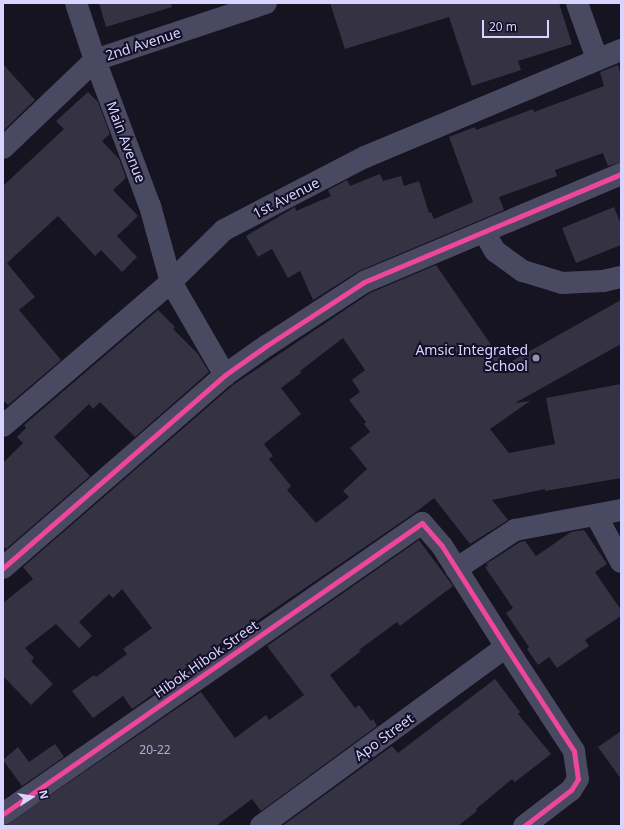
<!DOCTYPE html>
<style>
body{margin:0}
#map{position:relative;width:624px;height:829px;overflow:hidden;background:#161421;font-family:"Noto Sans",sans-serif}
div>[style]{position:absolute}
.building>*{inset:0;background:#343243}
.minor>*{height:22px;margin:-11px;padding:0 11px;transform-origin:11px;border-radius:11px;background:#4a4962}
.cycleway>*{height:5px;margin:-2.5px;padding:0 2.5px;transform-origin:2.5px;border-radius:2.5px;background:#ed469a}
.dots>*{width:11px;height:11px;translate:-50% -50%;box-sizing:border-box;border:2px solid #130f26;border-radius:50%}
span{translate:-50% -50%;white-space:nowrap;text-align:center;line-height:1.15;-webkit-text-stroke:4px #130f26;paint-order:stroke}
.number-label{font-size:12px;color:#b0acd0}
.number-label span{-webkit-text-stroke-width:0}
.street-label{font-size:14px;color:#d9d4ff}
.poi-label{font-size:14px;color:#d9d4ff}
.right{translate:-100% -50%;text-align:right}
.frame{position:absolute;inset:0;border:4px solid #d9d4ff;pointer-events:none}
.north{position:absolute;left:12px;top:777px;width:40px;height:40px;-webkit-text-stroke:3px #130f26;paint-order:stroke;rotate:78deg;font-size:11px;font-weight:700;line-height:16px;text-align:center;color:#d9d4ff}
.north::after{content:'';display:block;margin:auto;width:14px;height:18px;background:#d9d4ff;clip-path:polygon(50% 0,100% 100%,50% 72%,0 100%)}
.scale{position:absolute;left:482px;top:20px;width:67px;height:18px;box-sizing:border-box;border:2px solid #d9d4ff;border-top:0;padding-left:5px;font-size:12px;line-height:14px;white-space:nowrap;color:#d9d4ff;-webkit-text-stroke:3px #130f26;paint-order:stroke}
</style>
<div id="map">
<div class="building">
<i style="clip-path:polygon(99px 3px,171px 3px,172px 7px,106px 27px)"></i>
<i style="clip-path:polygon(330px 3px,559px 3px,572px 44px,518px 61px,521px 70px,472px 86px,449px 17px,345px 49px)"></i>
<i style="clip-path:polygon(3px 64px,35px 100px,3px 131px)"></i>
<i style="clip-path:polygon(618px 65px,621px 75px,621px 162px,608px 166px,603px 153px,555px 170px,557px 176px,499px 197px,504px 210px,359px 271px,313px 300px,300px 271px,288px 278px,272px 249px,258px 257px,246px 236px,295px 207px,296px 211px,331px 196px,328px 190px,347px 180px,350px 186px,380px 174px,383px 181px,401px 176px,404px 186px,419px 181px,429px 213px,431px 212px,434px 219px,473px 202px,449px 137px,475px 127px,476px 130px,533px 109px,534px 112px,604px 86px,600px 72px)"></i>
<i style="clip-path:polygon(88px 92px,98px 102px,110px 134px,102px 141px,119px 159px,126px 178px,113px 190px,138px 216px,117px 236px,137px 257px,122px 272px,101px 250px,95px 256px,58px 216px,7px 263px,35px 297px,19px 310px,61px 360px,8px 405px,3px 400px,3px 186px,64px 129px,56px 121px)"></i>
<i style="clip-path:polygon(614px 207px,621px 224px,621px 245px,576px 263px,562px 228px)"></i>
<i style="clip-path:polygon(evenodd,436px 265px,505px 365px,621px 300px,621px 344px,515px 403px,530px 401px,490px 429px,509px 453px,555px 444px,546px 398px,621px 384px,621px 478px,545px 491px,545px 489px,492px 500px,508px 520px,470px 544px,434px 498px,416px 512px,251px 625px,132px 709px,123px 696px,93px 718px,72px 691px,94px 675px,96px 677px,127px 654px,123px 649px,152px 628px,122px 589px,113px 598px,109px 594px,79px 622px,92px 636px,79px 648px,56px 624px,25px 648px,34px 658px,31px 661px,53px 684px,31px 705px,3px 676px,3px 603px,33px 579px,23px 567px,233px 385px,370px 293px,436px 265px,343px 338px,365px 370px,352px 380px,360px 392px,349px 400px,366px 422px,364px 424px,370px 432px,350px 448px,367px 469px,343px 491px,349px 497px,316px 523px,287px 490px,291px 486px,269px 459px,273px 456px,264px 444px,301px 414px,281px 388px,301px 373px,300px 371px,343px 338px)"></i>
<i style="clip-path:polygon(158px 310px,175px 327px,173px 329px,198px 354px,209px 372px,135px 437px,100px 402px,93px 409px,89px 404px,54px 437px,90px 476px,6px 549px,3px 546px,3px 463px,23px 443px,17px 437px,26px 428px,24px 425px)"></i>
<i style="clip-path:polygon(584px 530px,607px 564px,595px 572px,621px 610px,621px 616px,585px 640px,589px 646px,557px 668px,549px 657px,538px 665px,527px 649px,529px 647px,506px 613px,513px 608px,485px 567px,488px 566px,486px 564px,520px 542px,525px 541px,536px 556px,571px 532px)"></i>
<i style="clip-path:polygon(419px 540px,453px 586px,400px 626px,397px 622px,359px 650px,361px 651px,330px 675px,355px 708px,359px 705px,371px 721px,373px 719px,377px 726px,261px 811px,252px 799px,216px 826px,5px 826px,201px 692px,235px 738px,266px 715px,269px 720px,304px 695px,267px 646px)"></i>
<i style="clip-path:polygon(495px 679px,520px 712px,518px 714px,551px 754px,515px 782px,512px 779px,476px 809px,477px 811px,458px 826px,282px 826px,392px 746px,398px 753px)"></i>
<i style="clip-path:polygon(621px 731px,621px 779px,598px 747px)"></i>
<i style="clip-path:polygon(55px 744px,64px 757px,22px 786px,3px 760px,18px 747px,29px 762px)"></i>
</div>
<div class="minor">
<i style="left:76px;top:3px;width:60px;rotate:71.6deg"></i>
<i style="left:95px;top:60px;width:156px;rotate:69.4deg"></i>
<i style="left:150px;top:206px;width:79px;rotate:74.6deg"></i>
<i style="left:171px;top:282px;width:108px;rotate:59.9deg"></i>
<i style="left:577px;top:3px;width:59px;rotate:70.3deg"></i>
<i style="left:3px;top:148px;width:127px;rotate:-43.7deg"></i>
<i style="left:95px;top:60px;width:180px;rotate:-18.4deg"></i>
<i style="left:484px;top:232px;width:22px;rotate:60deg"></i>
<i style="left:495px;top:251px;width:34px;rotate:36deg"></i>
<i style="left:523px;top:271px;width:41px;rotate:17.1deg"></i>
<i style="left:562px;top:283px;width:41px;rotate:-2.8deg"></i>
<i style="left:603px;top:281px;width:18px;rotate:-13deg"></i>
<i style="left:3px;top:426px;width:221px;rotate:-40.6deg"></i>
<i style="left:171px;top:282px;width:74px;rotate:-44.5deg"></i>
<i style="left:224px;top:230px;width:159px;rotate:-27.4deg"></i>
<i style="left:365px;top:157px;width:277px;rotate:-22.7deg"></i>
<i style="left:596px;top:515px;width:53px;rotate:62deg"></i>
<i style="left:3px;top:568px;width:294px;rotate:-41deg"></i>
<i style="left:225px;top:375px;width:50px;rotate:-35.3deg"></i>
<i style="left:266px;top:346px;width:117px;rotate:-33.1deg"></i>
<i style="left:364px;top:282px;width:279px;rotate:-22.8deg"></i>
<i style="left:456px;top:569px;width:71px;rotate:-33.5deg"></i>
<i style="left:515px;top:530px;width:108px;rotate:-10.7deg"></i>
<i style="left:3px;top:814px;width:510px;rotate:-34.78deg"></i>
<i style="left:422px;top:523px;width:30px;rotate:49deg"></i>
<i style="left:442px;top:546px;width:120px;rotate:57.6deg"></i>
<i style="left:506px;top:647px;width:124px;rotate:56.8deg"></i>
<i style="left:574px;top:751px;width:28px;rotate:82deg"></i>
<i style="left:578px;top:779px;width:13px;rotate:122deg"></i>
<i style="left:571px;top:790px;width:59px;rotate:142.5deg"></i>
<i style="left:261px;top:826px;width:303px;rotate:-36.2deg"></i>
</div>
<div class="cycleway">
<i style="left:3px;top:568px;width:294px;rotate:-41deg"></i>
<i style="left:225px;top:375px;width:50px;rotate:-35.3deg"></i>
<i style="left:266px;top:346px;width:117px;rotate:-33.1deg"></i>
<i style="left:364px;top:282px;width:279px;rotate:-22.8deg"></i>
<i style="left:3px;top:814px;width:510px;rotate:-34.78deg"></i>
<i style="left:422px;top:523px;width:30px;rotate:49deg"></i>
<i style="left:442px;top:546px;width:120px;rotate:57.6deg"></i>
<i style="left:506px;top:647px;width:124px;rotate:56.8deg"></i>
<i style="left:574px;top:751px;width:28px;rotate:82deg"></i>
<i style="left:578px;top:779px;width:13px;rotate:122deg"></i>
<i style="left:571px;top:790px;width:59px;rotate:142.5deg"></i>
</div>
<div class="dots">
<i style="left:536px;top:358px;background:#9591b1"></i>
</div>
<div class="number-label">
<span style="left:155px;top:750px">20-22</span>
</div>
<div class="street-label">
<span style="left:143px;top:44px;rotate:-18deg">2nd Avenue</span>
<span style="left:126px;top:142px;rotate:69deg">Main Avenue</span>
<span style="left:286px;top:198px;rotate:-27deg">1st Avenue</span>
<span style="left:206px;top:659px;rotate:-35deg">Hibok Hibok Street</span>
<span style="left:384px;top:737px;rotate:-36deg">Apo Street</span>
</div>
<div class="poi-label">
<span class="right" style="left:528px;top:358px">Amsic Integrated<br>School</span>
</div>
<div class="frame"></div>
<div class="north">N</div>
<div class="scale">20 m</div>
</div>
